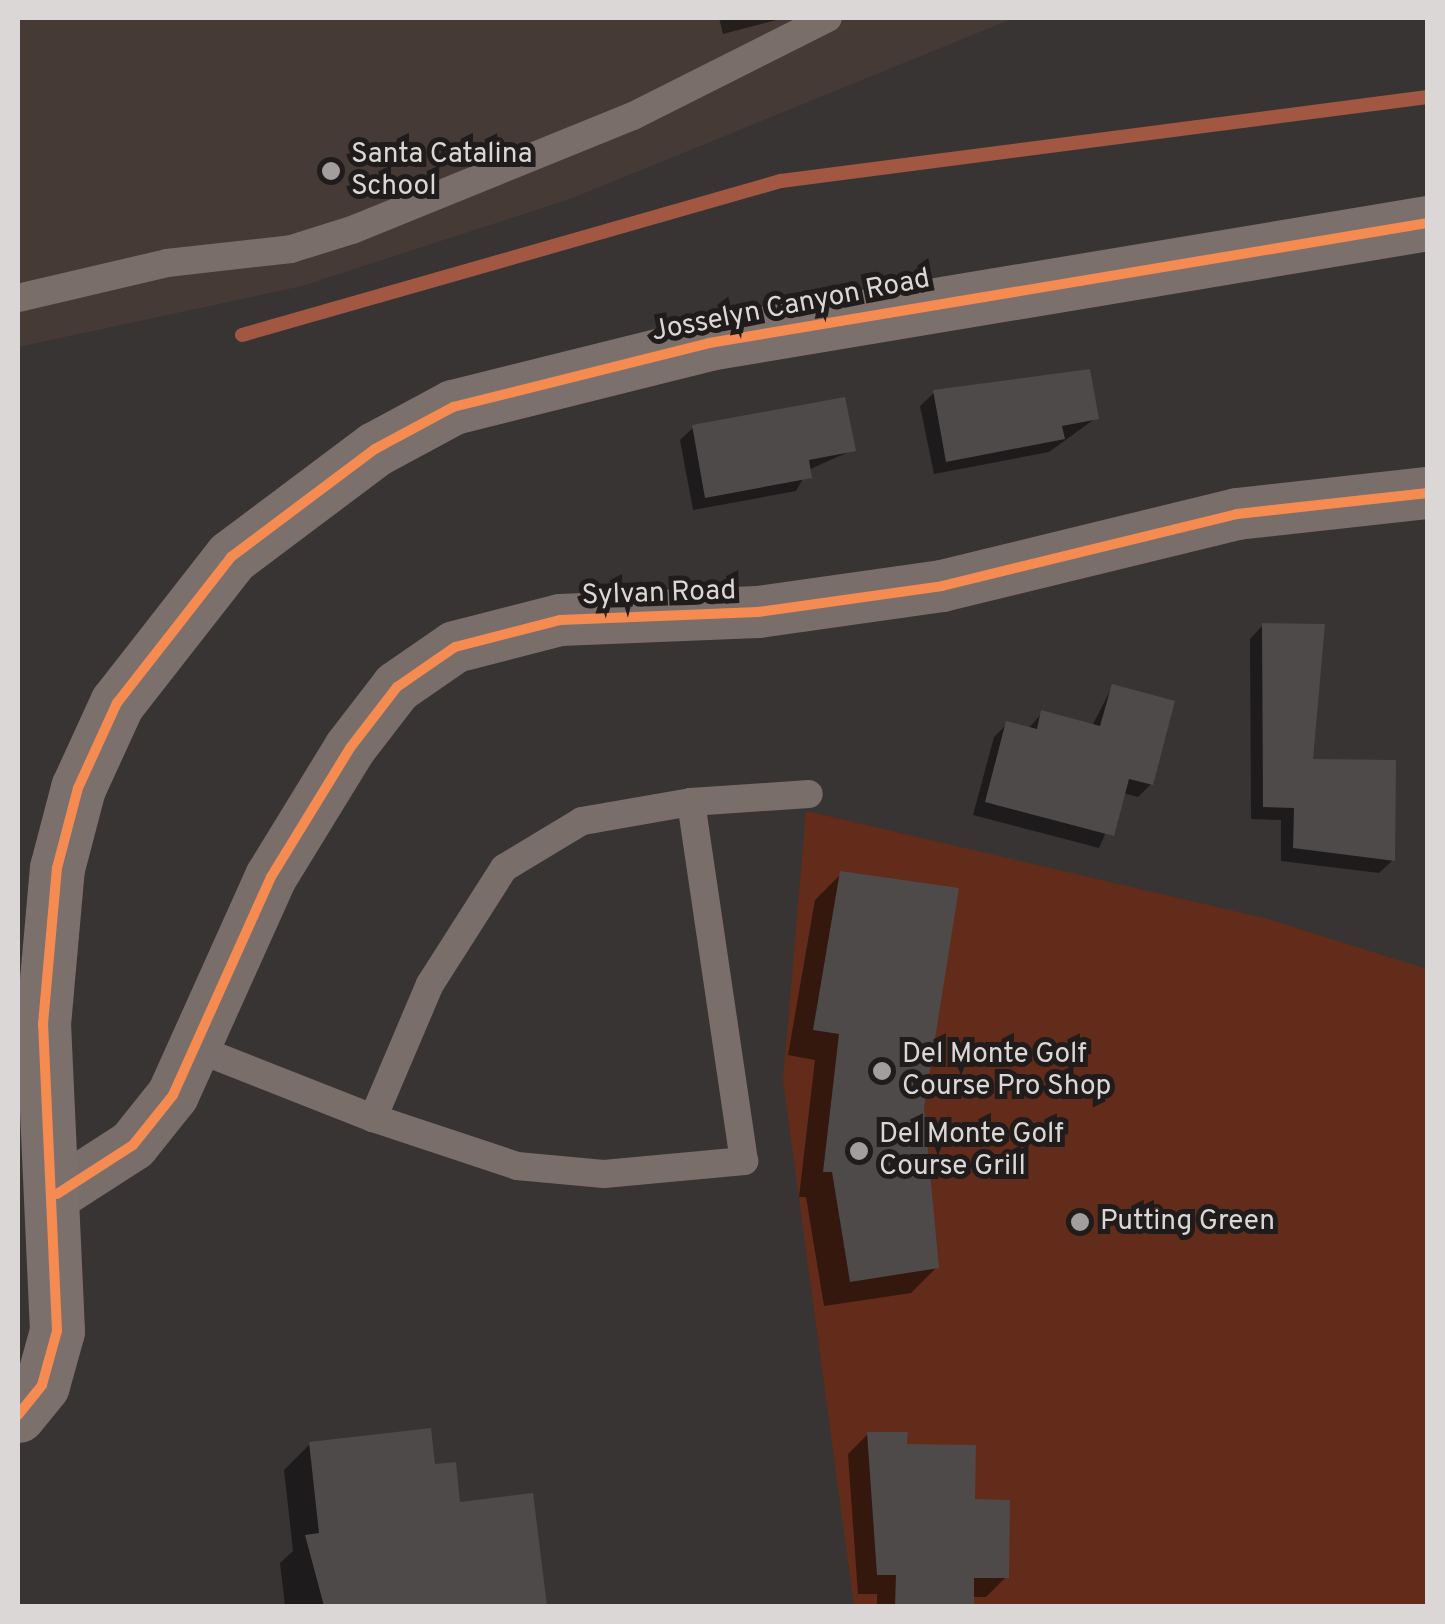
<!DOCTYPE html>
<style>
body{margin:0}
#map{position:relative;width:1445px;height:1624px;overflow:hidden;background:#383433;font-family:Overpass,sans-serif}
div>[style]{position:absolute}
.built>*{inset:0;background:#463a36}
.green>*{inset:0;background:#632b1a}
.shadow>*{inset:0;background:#0007}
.stream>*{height:14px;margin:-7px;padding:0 7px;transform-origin:7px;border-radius:7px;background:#a15741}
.building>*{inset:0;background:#4d4a49}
.lane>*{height:28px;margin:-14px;padding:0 14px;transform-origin:14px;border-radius:14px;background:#796e6a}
.street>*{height:52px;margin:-26px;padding:0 26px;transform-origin:26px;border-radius:26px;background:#796e6a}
.secondary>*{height:55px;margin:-27.5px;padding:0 27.5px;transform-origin:27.5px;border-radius:27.5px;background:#7b706c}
.cycleway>*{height:10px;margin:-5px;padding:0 5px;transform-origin:5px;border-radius:5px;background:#f68b52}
.dots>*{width:28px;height:28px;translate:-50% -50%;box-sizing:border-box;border:5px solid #1f1c1b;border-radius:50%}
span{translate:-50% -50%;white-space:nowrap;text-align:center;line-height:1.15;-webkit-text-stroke:10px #1f1c1b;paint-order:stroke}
.poi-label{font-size:28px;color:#dbd7d6}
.left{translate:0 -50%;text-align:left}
.street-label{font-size:28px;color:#dbd7d6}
.frame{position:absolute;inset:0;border:20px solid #dbd7d6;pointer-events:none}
</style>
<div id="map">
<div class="built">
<i style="clip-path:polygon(18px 18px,1014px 18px,570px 199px,302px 286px,18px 347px)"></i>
</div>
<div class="green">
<i style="clip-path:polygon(806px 811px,1268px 919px,1427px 969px,1427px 1606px,854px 1606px,783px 1080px)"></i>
</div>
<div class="shadow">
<i style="clip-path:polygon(719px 18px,784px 18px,723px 34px)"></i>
<i style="clip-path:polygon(934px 393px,1096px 418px,1049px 452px,934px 474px,920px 406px)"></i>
<i style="clip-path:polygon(694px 427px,853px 450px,808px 470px,796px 491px,693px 510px,680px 440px)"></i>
<i style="clip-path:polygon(1263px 625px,1310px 761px,1393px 860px,1379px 873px,1281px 861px,1281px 820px,1251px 819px,1250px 639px)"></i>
<i style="clip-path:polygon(1112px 687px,1151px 784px,1138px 797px,1123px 793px,1099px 848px,973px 815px,994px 737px,1007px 724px,1028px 729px,1042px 713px,1092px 726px)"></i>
<i style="clip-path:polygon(841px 874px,921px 1108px,937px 1267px,911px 1293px,824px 1306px,806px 1197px,799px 1197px,815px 1060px,788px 1055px,815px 900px)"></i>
<i style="clip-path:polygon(868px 1434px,905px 1446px,973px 1501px,1006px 1577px,986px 1597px,971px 1597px,971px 1606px,877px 1606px,877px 1594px,858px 1594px,848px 1454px)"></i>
<i style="clip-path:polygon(310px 1444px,432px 1467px,458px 1505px,531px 1496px,545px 1606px,285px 1606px,280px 1563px,293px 1551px,284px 1470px)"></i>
</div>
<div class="stream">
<i style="left:242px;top:335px;width:561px;rotate:-15.95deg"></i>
<i style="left:781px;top:181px;width:652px;rotate:-7.4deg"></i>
</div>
<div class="building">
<i style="clip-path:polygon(1090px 369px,1099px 419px,1062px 426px,1065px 439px,946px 462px,933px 390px)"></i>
<i style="clip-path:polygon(845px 397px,856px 451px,809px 460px,812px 478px,705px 498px,692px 425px)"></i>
<i style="clip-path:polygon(1262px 623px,1325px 624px,1313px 759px,1396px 760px,1395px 861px,1293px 848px,1294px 808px,1263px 807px)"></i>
<i style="clip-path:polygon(1112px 684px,1175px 701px,1153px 785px,1129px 779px,1114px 836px,985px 802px,1006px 721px,1037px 729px,1041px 710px,1100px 726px)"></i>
<i style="clip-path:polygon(840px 871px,959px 888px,924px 1108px,939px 1268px,850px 1282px,832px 1172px,823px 1172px,839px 1034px,813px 1030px)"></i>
<i style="clip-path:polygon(431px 1428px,435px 1464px,456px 1462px,460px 1502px,533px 1493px,547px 1606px,324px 1606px,305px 1535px,319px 1533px,309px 1442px)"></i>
<i style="clip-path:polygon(867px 1432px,908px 1432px,907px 1444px,976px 1445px,975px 1499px,1010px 1500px,1009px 1578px,974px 1578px,974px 1606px,895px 1606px,896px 1575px,877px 1575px)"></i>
</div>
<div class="lane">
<i style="left:18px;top:298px;width:153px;rotate:-13.2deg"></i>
<i style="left:167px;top:263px;width:125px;rotate:-6.4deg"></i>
<i style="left:291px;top:249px;width:64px;rotate:-17.3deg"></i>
<i style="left:352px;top:230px;width:303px;rotate:-22.1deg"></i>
<i style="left:633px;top:116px;width:218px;rotate:-26.7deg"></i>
<i style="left:691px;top:802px;width:118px;rotate:-3.9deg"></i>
<i style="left:195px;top:1048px;width:191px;rotate:21.5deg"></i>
<i style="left:373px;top:1118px;width:152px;rotate:18.4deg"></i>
<i style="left:517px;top:1166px;width:87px;rotate:5.3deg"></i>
<i style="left:604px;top:1174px;width:141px;rotate:-5.3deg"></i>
<i style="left:744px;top:1161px;width:363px;rotate:-98.4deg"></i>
<i style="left:691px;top:802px;width:111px;rotate:170.1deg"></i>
<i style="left:582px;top:821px;width:91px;rotate:148.9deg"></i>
<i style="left:504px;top:868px;width:138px;rotate:122.5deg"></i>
<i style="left:430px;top:984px;width:146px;rotate:113deg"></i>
</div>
<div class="street">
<i style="left:57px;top:1194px;width:90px;rotate:-32.8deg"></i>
<i style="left:133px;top:1145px;width:64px;rotate:-51.3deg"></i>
<i style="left:173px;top:1095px;width:239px;rotate:-65.8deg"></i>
<i style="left:271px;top:877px;width:151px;rotate:-58.5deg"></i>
<i style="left:350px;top:748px;width:77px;rotate:-52.4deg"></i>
<i style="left:397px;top:687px;width:70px;rotate:-34.6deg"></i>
<i style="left:455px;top:647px;width:108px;rotate:-14.4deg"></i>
<i style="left:560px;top:620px;width:198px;rotate:-2.3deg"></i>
<i style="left:758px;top:612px;width:186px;rotate:-8deg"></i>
<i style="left:942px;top:586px;width:304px;rotate:-13.7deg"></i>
<i style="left:1237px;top:514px;width:192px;rotate:-6.3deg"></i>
</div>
<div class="secondary">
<i style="left:18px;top:1415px;width:38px;rotate:-51deg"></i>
<i style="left:42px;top:1385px;width:56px;rotate:-74.5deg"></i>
<i style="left:57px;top:1331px;width:307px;rotate:-92.6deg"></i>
<i style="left:43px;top:1024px;width:157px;rotate:-84.9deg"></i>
<i style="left:57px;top:868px;width:83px;rotate:-75.3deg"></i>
<i style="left:78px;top:788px;width:94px;rotate:-65.4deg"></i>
<i style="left:117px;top:703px;width:185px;rotate:-52deg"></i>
<i style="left:231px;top:557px;width:180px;rotate:-36.9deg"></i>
<i style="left:375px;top:449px;width:89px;rotate:-28.3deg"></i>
<i style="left:453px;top:407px;width:264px;rotate:-14deg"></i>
<i style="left:709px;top:343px;width:729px;rotate:-9.48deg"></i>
</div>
<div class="cycleway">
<i style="left:57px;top:1194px;width:90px;rotate:-32.8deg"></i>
<i style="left:133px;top:1145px;width:64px;rotate:-51.3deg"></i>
<i style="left:173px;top:1095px;width:239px;rotate:-65.8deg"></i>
<i style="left:271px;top:877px;width:151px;rotate:-58.5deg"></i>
<i style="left:350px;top:748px;width:77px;rotate:-52.4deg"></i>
<i style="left:397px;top:687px;width:70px;rotate:-34.6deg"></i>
<i style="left:455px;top:647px;width:108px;rotate:-14.4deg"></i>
<i style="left:560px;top:620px;width:198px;rotate:-2.3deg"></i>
<i style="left:758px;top:612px;width:186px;rotate:-8deg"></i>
<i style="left:942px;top:586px;width:304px;rotate:-13.7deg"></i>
<i style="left:1237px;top:514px;width:192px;rotate:-6.3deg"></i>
<i style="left:18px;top:1415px;width:38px;rotate:-51deg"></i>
<i style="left:42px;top:1385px;width:56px;rotate:-74.5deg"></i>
<i style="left:57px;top:1331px;width:307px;rotate:-92.6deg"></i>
<i style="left:43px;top:1024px;width:157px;rotate:-84.9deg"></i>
<i style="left:57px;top:868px;width:83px;rotate:-75.3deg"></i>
<i style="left:78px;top:788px;width:94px;rotate:-65.4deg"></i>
<i style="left:117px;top:703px;width:185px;rotate:-52deg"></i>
<i style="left:231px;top:557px;width:180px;rotate:-36.9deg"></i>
<i style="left:375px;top:449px;width:89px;rotate:-28.3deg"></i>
<i style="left:453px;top:407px;width:264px;rotate:-14deg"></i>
<i style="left:709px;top:343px;width:729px;rotate:-9.48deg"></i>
</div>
<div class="dots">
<i style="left:331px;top:171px;background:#a29e9d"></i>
<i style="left:882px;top:1071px;background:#a29e9d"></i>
<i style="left:859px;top:1151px;background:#a29e9d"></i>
<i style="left:1080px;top:1222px;background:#a29e9d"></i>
</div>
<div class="poi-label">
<span class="left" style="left:351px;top:171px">Santa Catalina<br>School</span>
<span class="left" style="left:902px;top:1071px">Del Monte Golf<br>Course Pro Shop</span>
<span class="left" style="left:879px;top:1151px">Del Monte Golf<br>Course Grill</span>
<span class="left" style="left:1100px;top:1222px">Putting Green</span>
</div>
<div class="street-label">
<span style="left:791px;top:306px;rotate:-11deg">Josselyn Canyon Road</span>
<span style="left:659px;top:594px;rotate:-2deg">Sylvan Road</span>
</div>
<div class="frame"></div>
</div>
